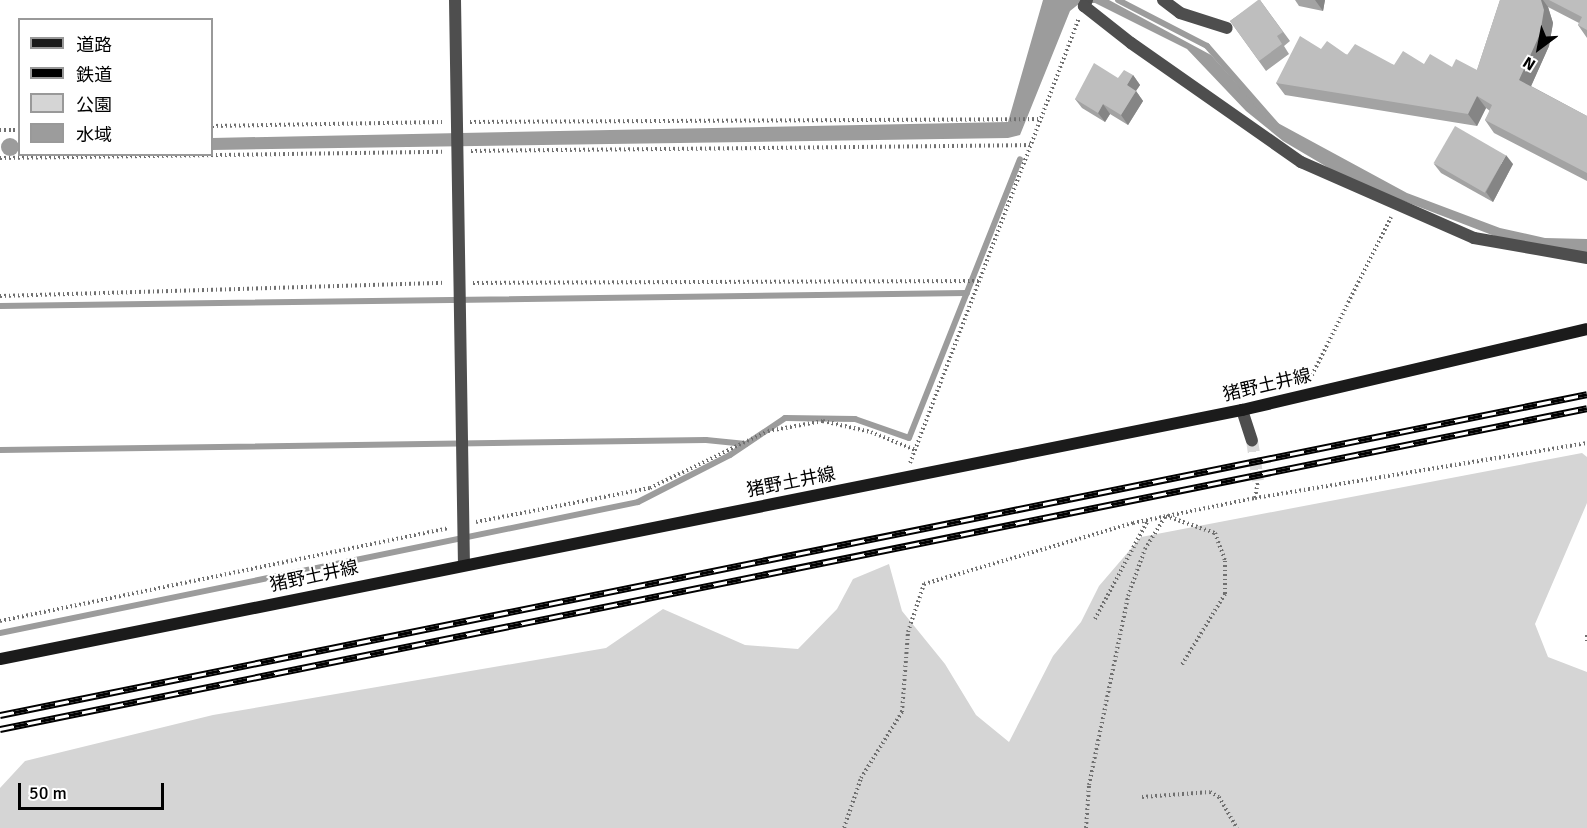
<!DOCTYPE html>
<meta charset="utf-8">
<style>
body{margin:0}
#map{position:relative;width:1587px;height:828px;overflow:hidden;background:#fff;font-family:Signika,"Noto Sans JP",sans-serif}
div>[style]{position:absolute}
.green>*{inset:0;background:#d5d5d5}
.water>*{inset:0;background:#9c9c9c}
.round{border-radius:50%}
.stream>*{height:6px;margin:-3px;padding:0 3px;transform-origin:3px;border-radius:3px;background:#9c9c9c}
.minor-tunnel>*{height:12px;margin-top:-6px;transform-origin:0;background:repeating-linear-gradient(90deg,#d9d9d9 0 12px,transparent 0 18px)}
.path>*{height:4px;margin-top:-2px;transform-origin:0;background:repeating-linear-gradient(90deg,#707070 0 1.5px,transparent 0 4.5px)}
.minor>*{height:12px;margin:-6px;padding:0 6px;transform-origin:6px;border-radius:6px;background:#4e4e4e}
.secondary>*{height:12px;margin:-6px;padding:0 6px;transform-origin:6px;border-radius:6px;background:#1b1b1b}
.rail>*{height:7px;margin-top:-3.5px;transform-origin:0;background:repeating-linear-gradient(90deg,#fff 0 14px,#000 0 28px);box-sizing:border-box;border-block:2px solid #000}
.wall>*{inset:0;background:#a3a3a3}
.shaded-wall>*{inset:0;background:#858585}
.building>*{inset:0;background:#bebebe;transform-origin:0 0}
span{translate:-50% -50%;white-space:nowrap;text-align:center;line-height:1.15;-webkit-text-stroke:4.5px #fff;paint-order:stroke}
.street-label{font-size:18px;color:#000}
.legend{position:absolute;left:18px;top:18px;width:195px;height:138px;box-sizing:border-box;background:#fff;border:2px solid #999;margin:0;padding:8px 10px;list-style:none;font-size:18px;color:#000}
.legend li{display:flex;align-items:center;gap:12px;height:30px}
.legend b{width:30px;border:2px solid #999}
.north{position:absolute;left:1509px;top:18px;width:60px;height:60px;-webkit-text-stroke:4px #fff;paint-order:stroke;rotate:212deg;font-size:16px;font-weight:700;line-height:24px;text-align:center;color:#000}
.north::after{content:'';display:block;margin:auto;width:21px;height:27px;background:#000;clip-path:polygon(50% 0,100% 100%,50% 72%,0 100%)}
.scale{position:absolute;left:18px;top:783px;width:146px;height:27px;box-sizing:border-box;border:3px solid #000;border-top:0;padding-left:8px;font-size:18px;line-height:21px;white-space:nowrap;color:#000;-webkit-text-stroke:4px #fff;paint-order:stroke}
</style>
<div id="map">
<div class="green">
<i style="clip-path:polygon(1582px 453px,1587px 457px,1587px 503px,1535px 624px,1548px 657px,1587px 672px,1587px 828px,0 828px,0 788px,25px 761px,213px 715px,606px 648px,663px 609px,745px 645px,798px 649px,837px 609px,853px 579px,889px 564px,902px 611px,945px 664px,976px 715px,1009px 742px,1053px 656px,1081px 622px,1099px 586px,1141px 537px)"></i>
</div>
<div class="water">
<i style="clip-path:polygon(1043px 0,1109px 0,1211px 55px,1267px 117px,1407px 193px,1500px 228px,1545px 238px,1587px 239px,1587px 253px,1505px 240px,1349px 180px,1283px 141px,1246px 111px,1187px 49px,1095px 3px,1080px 3px,1070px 11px,1020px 135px,1008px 138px,212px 150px,212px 138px,1008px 122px)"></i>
<i class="round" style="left:1px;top:138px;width:18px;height:18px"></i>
</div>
<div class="stream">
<i style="left:1118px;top:0;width:100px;rotate:27.3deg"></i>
<i style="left:1207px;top:46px;width:106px;rotate:48.8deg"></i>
<i style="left:0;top:306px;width:967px;rotate:-0.77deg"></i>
<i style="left:0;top:450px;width:706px;rotate:-0.81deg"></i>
<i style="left:706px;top:440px;width:40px;rotate:5.7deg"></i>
<i style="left:0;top:633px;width:651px;rotate:-11.6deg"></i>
<i style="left:638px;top:502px;width:103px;rotate:-27.1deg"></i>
<i style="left:730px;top:455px;width:66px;rotate:-33.9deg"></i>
<i style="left:785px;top:418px;width:70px;rotate:0.8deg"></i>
<i style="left:855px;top:419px;width:57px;rotate:19.4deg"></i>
<i style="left:909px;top:438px;width:300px;rotate:-68.3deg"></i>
</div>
<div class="minor-tunnel">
<i style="left:1252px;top:440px;width:41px;rotate:81.7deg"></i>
</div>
<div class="path">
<i style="left:470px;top:122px;width:571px;rotate:-0.3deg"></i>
<i style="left:212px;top:126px;width:230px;rotate:-1deg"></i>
<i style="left:0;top:130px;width:20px"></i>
<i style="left:471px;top:151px;width:560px;rotate:-0.61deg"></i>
<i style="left:0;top:158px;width:443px;rotate:-0.8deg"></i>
<i style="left:473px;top:283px;width:506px;rotate:-0.23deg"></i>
<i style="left:0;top:296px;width:445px;rotate:-1.7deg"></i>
<i style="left:1310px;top:379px;width:181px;rotate:-63.4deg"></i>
<i style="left:910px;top:463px;width:475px;rotate:-69.2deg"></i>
<i style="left:1255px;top:498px;width:337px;rotate:-9.4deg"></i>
<i style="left:476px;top:522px;width:177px;rotate:-11.1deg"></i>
<i style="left:650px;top:488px;width:131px;rotate:-25.8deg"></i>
<i style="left:768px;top:431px;width:56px;rotate:-10.3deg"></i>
<i style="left:823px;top:421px;width:49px;rotate:12.9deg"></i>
<i style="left:871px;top:432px;width:48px;rotate:22.2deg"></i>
<i style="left:1095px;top:619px;width:112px;rotate:-61.8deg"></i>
<i style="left:0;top:621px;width:458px;rotate:-11.7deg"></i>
<i style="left:1587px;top:635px;width:6px;rotate:90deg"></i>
<i style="left:1142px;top:797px;width:68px;rotate:-4.2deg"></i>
<i style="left:1210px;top:792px;width:10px;rotate:29deg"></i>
<i style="left:1219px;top:797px;width:36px;rotate:60deg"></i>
<i style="left:844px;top:828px;width:53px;rotate:-71.2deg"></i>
<i style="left:861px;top:778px;width:78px;rotate:-58.2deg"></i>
<i style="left:902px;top:712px;width:80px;rotate:-85.7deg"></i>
<i style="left:908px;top:632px;width:51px;rotate:-71.6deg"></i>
<i style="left:924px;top:584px;width:218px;rotate:-16.3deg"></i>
<i style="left:1133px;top:523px;width:125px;rotate:-11.6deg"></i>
<i style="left:1255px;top:498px;width:17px;rotate:-80deg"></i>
<i style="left:1086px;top:828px;width:43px;rotate:-86deg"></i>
<i style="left:1089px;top:785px;width:193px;rotate:-78.3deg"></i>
<i style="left:1128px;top:596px;width:50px;rotate:-70.1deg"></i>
<i style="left:1145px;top:549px;width:39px;rotate:-58deg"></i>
<i style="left:1166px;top:516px;width:52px;rotate:19.1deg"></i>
<i style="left:1215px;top:533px;width:30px;rotate:70deg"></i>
<i style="left:1225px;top:561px;width:33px;rotate:90deg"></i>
<i style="left:1225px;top:594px;width:84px;rotate:121.4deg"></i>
</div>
<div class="minor">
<i style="left:455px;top:0;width:564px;rotate:89.09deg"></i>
<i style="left:1087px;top:0;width:7px;rotate:117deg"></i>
<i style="left:1084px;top:6px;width:60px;rotate:38.2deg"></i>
<i style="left:1131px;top:43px;width:208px;rotate:35deg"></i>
<i style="left:1301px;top:162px;width:189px;rotate:23.7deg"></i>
<i style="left:1474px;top:238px;width:115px;rotate:10deg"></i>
<i style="left:1163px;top:0;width:21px;rotate:37deg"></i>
<i style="left:1180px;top:13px;width:49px;rotate:17.7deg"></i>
<i style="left:1242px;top:410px;width:32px;rotate:72deg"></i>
</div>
<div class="secondary">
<i style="left:0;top:659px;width:1267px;rotate:-11.34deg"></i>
<i style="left:1242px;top:410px;width:354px;rotate:-13.2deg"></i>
</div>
<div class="rail">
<i style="left:0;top:715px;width:1619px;rotate:-11.43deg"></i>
<i style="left:0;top:729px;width:1619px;rotate:-11.43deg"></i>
</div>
<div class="wall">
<i style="clip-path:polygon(1260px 0,1290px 41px,1284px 46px,1289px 54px,1266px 71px,1230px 21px)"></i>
<i style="clip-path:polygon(1295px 0,1325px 0,1323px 11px,1299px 6px)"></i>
<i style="clip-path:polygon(1500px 0,1587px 0,1587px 38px,1578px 25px,1579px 23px,1548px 7px,1553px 23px,1549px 46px,1531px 86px,1587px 116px,1587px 181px,1494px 133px,1485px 120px,1490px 111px,1486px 108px,1477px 126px,1285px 95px,1276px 83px,1321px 49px,1394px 65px,1424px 64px,1477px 70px)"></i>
<i style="clip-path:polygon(1133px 75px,1140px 85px,1136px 91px,1143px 101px,1128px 125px,1110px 114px,1105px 122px,1082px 108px,1075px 99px,1118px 78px)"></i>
<i style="clip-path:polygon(1434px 164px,1513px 164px,1493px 202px,1441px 173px)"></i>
</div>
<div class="shaded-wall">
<i style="clip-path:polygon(1315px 0,1325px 0,1323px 11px)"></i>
<i style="clip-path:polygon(1541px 0,1543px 0,1548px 7px,1553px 23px,1549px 46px,1528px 93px,1519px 80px)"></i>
<i style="clip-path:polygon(1133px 75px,1140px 85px,1133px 95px,1127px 85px)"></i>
<i style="clip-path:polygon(1136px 91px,1143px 101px,1128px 125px,1121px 115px)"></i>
<i style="clip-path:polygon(1477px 96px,1486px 108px,1477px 126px,1468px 114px)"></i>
<i style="clip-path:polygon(1103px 104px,1110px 114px,1105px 122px,1098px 113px)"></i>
<i style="clip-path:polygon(1506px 155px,1513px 164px,1493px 202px,1486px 192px)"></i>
</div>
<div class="building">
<i style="clip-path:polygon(1258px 0,1260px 0,1283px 32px,1277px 36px,1282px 44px,1259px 61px,1230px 21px)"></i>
<i style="clip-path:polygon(1500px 0,1541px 0,1544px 10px,1540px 34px,1519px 80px,1587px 116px,1587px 173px,1485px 120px,1492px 105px,1477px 96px,1468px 114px,1276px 83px,1300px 36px,1321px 49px,1327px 41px,1347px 55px,1355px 44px,1394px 65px,1403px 51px,1424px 64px,1430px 54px,1452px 67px,1456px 59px,1477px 70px)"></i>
<i style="clip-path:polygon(1549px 0,1587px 0,1587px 30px,1578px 25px,1582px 17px)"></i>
<i style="clip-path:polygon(1094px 63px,1118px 78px,1124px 70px,1133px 75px,1127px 85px,1136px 91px,1121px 115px,1103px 104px,1098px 113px,1075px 99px)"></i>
<i style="left:1455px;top:126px;width:59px;height:43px;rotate:30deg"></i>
</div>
<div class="street-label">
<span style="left:1267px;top:385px;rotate:-13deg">猪野土井線</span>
<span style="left:791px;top:482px;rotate:-11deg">猪野土井線</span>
<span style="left:314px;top:576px;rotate:-12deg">猪野土井線</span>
</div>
<ul class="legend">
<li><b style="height:8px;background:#1b1b1b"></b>道路</li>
<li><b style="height:8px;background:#000"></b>鉄道</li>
<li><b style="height:16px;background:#d5d5d5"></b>公園</li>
<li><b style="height:16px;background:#9c9c9c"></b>水域</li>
</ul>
<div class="north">N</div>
<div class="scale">50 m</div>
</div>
